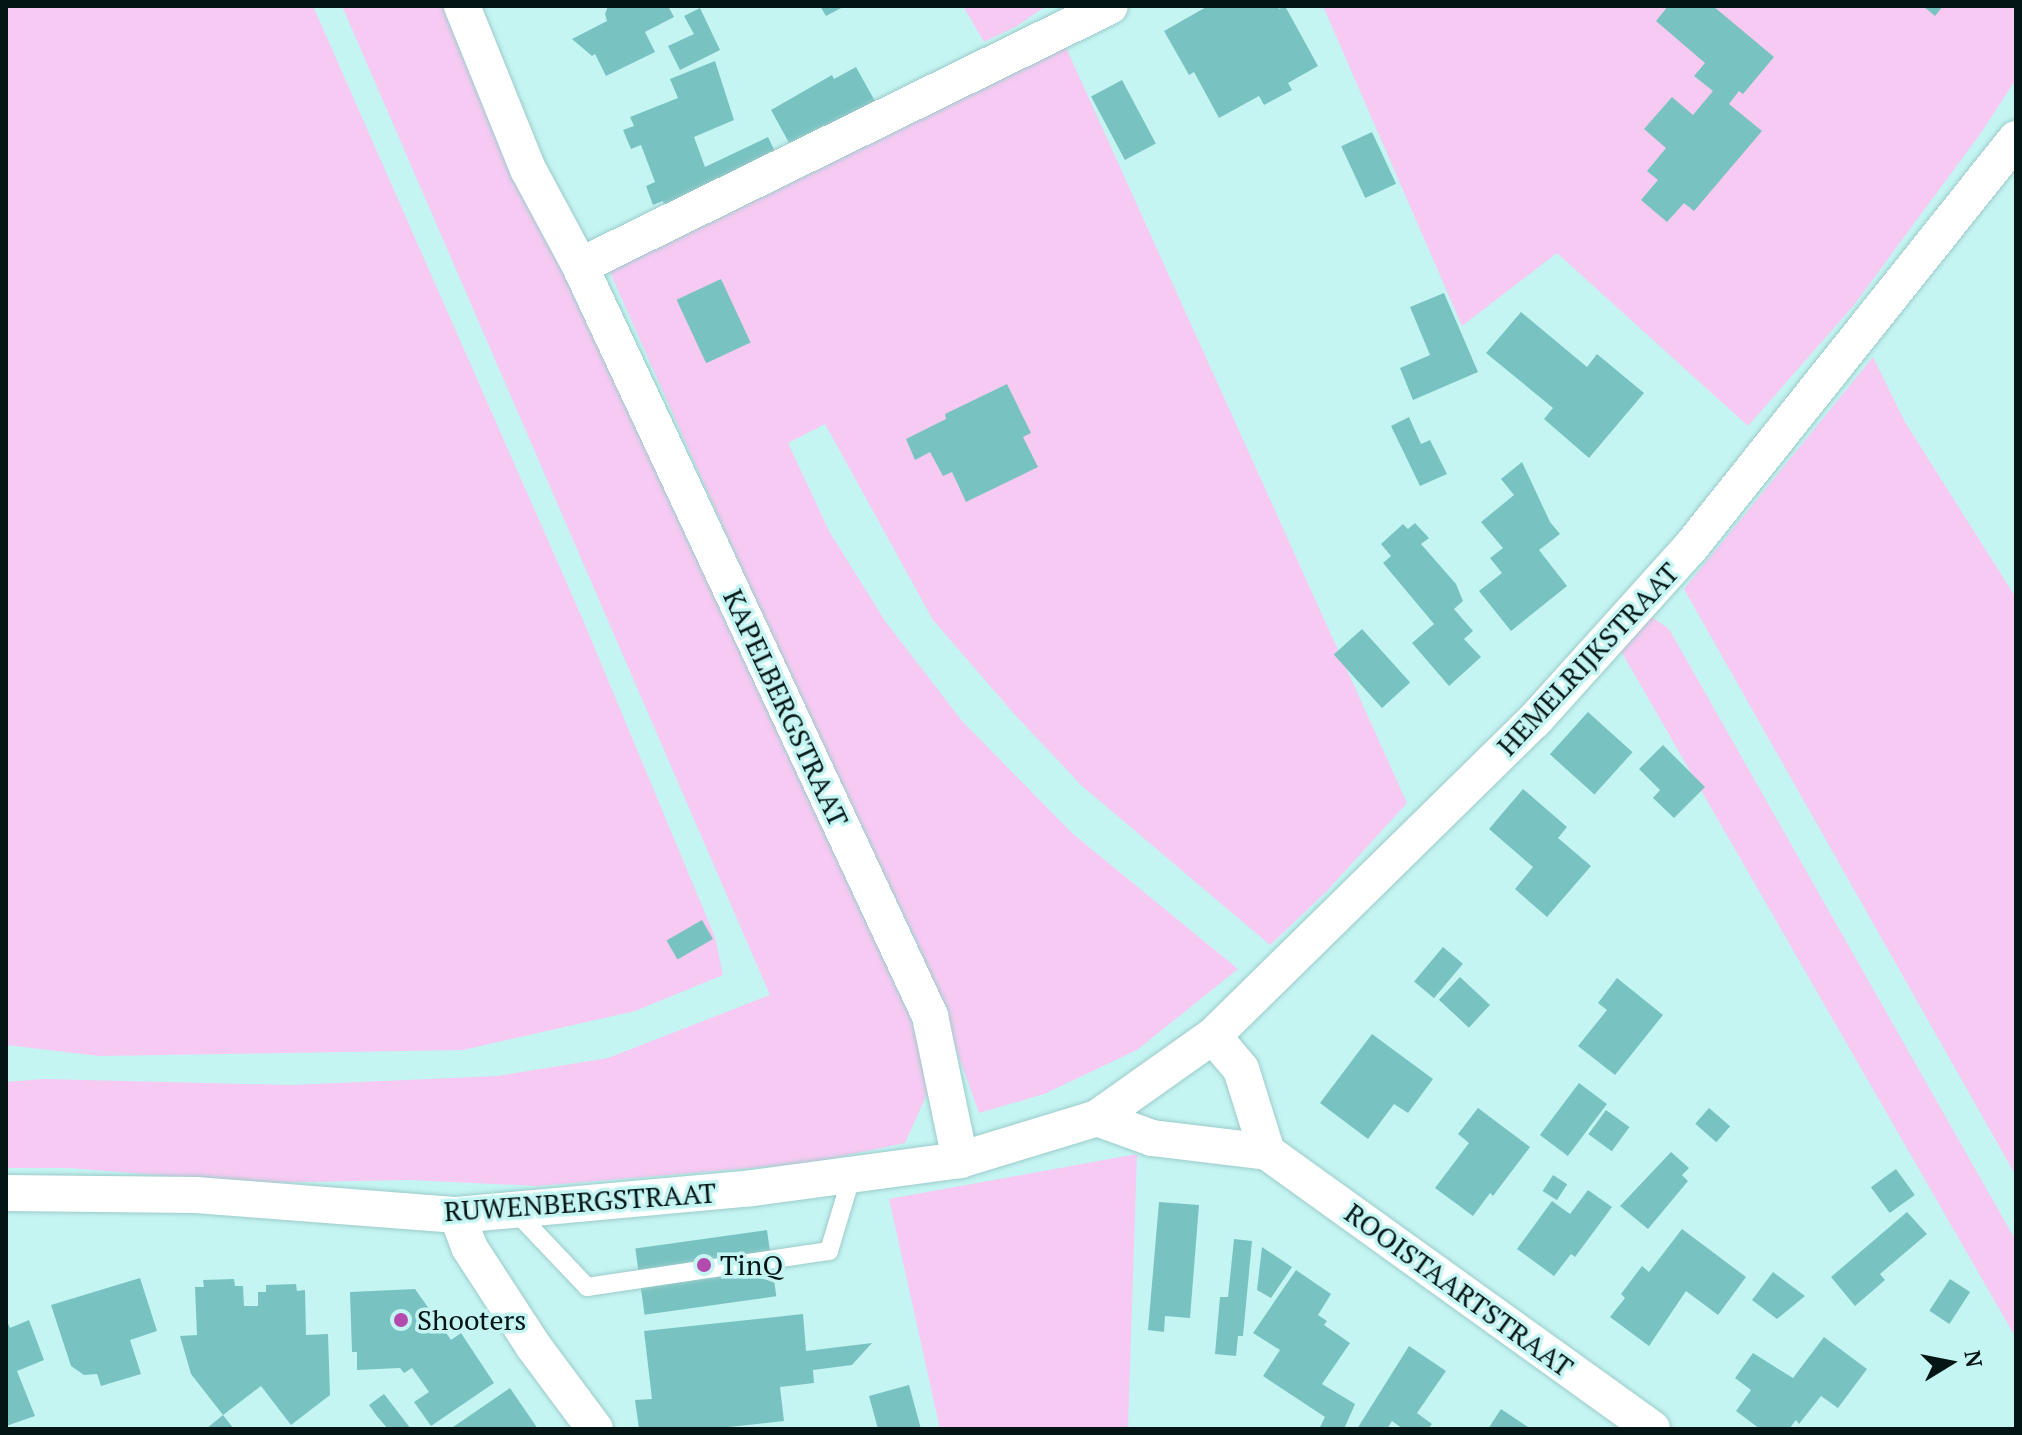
<!DOCTYPE html>
<style>
body{margin:0}
#map{position:relative;width:2022px;height:1435px;overflow:hidden;background:#c5f5f3;font-family:"PT Serif",serif}
div>[style]{position:absolute}
.green>*{inset:0;background:#f7caf3}
.building>*{inset:0;background:#78c3c2;transform-origin:0 0}
.roads{filter:drop-shadow(0 0 2px #9ccbca) drop-shadow(0 0 2px #9ccbca)}
.service>*{height:18px;margin:-9px;padding:0 9px;transform-origin:9px;border-radius:9px;background:#fff}
.minor>*{height:36px;margin:-18px;padding:0 18px;transform-origin:18px;border-radius:18px;background:#fff}
.dots>*{width:22px;height:22px;translate:-50% -50%;box-sizing:border-box;border:4px solid #c5f5f3;border-radius:50%}
span{translate:-50% -50%;white-space:nowrap;text-align:center;line-height:1.15;-webkit-text-stroke:7px #c5f5f3;paint-order:stroke}
.street-label{font-size:28px;color:#041515}
.poi-label{font-size:28px;color:#041515}
.left{translate:0 -50%;text-align:left}
.frame{position:absolute;inset:0;border:8px solid #041515;pointer-events:none}
.north{position:absolute;left:1910px;top:1323px;width:80px;height:80px;-webkit-text-stroke:6px #c5f5f3;paint-order:stroke;rotate:80deg;font-size:22px;font-weight:700;line-height:32px;text-align:center;color:#041515}
.north::after{content:'';display:block;margin:auto;width:28px;height:36px;background:#041515;clip-path:polygon(50% 0,100% 100%,50% 72%,0 100%)}
</style>
<div id="map">
<div class="green">
<i style="clip-path:polygon(6px 6px,313px 6px,583px 620px,715px 937px,723px 975px,635px 1011px,463px 1050px,99px 1056px,6px 1045px)"></i>
<i style="clip-path:polygon(342px 6px,446px 6px,920px 1034px,928px 1092px,905px 1143px,810px 1163px,538px 1186px,409px 1180px,254px 1183px,70px 1168px,6px 1168px,6px 1082px,44px 1079px,291px 1085px,498px 1076px,608px 1058px,770px 995px)"></i>
<i style="clip-path:polygon(963px 6px,1046px 6px,1017px 26px,984px 42px)"></i>
<i style="clip-path:polygon(1323px 6px,2016px 6px,2016px 79px,1981px 133px,1854px 305px,1748px 426px,1557px 253px,1462px 326px)"></i>
<i style="clip-path:polygon(1064px 43px,1407px 803px,1326px 892px,1270px 945px,1082px 786px,1016px 716px,933px 620px,825px 424px,788px 443px,829px 531px,885px 621px,962px 721px,1073px 834px,1238px 969px,1137px 1050px,1044px 1094px,979px 1113px,923px 956px,779px 653px,605px 261px)"></i>
<i style="clip-path:polygon(1873px 357px,1905px 422px,2016px 598px,2016px 1176px,1684px 589px)"></i>
<i style="clip-path:polygon(1652px 617px,1669px 629px,2016px 1241px,2016px 1338px,1621px 651px)"></i>
<i style="clip-path:polygon(1137px 1154px,1128px 1429px,940px 1429px,889px 1199px)"></i>
</div>
<div class="building">
<i style="clip-path:polygon(608px 6px,668px 6px,674px 17px,645px 32px,655px 52px,606px 76px,595px 54px,592px 56px,572px 39px,607px 21px,605px 14px)"></i>
<i style="clip-path:polygon(820px 6px,845px 6px,826px 16px)"></i>
<i style="clip-path:polygon(1208px 6px,1278px 6px,1279px 9px,1285px 6px,1318px 66px,1288px 83px,1292px 90px,1264px 105px,1259px 96px,1219px 118px,1194px 72px,1189px 75px,1164px 31px)"></i>
<i style="clip-path:polygon(1668px 6px,1713px 6px,1774px 57px,1743px 94px,1739px 91px,1729px 104px,1762px 131px,1694px 211px,1684px 203px,1667px 222px,1641px 200px,1658px 180px,1647px 171px,1666px 148px,1644px 129px,1672px 97px,1693px 115px,1713px 91px,1694px 76px,1705px 63px,1656px 21px)"></i>
<i style="clip-path:polygon(1923px 6px,1943px 6px,1935px 16px)"></i>
<i style="clip-path:polygon(700px 8px,720px 50px,680px 70px,668px 46px,694px 34px,684px 16px)"></i>
<i style="clip-path:polygon(715px 61px,734px 120px,694px 137px,705px 167px,768px 137px,778px 158px,666px 210px,663px 201px,653px 205px,646px 186px,655px 182px,641px 145px,631px 149px,623px 130px,634px 126px,630px 117px,678px 98px,670px 79px)"></i>
<i style="clip-path:polygon(856px 67px,876px 103px,793px 150px,771px 110px,832px 75px,834px 79px)"></i>
<i style="left:1122px;top:80px;width:72px;height:35px;rotate:62deg"></i>
<i style="left:1372px;top:132px;width:57px;height:34px;rotate:65deg"></i>
<i style="left:721px;top:279px;width:70px;height:49px;rotate:65deg"></i>
<i style="clip-path:polygon(1444px 293px,1478px 372px,1413px 400px,1400px 368px,1430px 355px,1410px 307px)"></i>
<i style="clip-path:polygon(1521px 312px,1587px 367px,1597px 354px,1644px 393px,1589px 458px,1544px 419px,1553px 408px,1486px 353px)"></i>
<i style="clip-path:polygon(1007px 384px,1031px 433px,1023px 437px,1038px 467px,966px 502px,952px 472px,943px 476px,930px 452px,915px 460px,906px 439px,946px 419px,945px 414px)"></i>
<i style="clip-path:polygon(1409px 417px,1421px 444px,1430px 440px,1447px 474px,1420px 486px,1391px 426px)"></i>
<i style="clip-path:polygon(1522px 462px,1550px 522px,1560px 534px,1539px 550px,1567px 586px,1511px 631px,1479px 591px,1502px 573px,1490px 558px,1503px 548px,1481px 522px,1514px 495px,1501px 479px)"></i>
<i style="clip-path:polygon(1415px 523px,1429px 538px,1421px 544px,1456px 584px,1463px 601px,1454px 609px,1473px 631px,1464px 639px,1481px 657px,1449px 686px,1412px 643px,1434px 624px,1383px 563px,1391px 556px,1381px 544px,1403px 524px,1408px 529px)"></i>
<i style="left:1362px;top:629px;width:72px;height:38px;rotate:48deg"></i>
<i style="left:1588px;top:712px;width:60px;height:57px;rotate:42deg"></i>
<i style="clip-path:polygon(1663px 745px,1705px 787px,1674px 818px,1653px 798px,1660px 790px,1639px 769px)"></i>
<i style="clip-path:polygon(1523px 789px,1567px 827px,1558px 838px,1591px 866px,1547px 917px,1515px 889px,1533px 867px,1489px 829px)"></i>
<i style="left:702px;top:920px;width:22px;height:41px;rotate:60deg"></i>
<i style="left:1443px;top:947px;width:26px;height:45px;rotate:40deg"></i>
<i style="left:1460px;top:977px;width:41px;height:31px;rotate:43deg"></i>
<i style="clip-path:polygon(1617px 978px,1663px 1015px,1615px 1075px,1578px 1046px,1607px 1010px,1598px 1003px)"></i>
<i style="clip-path:polygon(1372px 1034px,1433px 1079px,1408px 1113px,1394px 1104px,1368px 1139px,1320px 1103px)"></i>
<i style="left:1579px;top:1083px;width:35px;height:65px;rotate:37deg"></i>
<i style="clip-path:polygon(1478px 1108px,1530px 1147px,1493px 1196px,1490px 1193px,1473px 1216px,1435px 1188px,1469px 1143px,1458px 1134px)"></i>
<i style="left:1709px;top:1108px;width:28px;height:21px;rotate:41deg"></i>
<i style="left:1606px;top:1110px;width:29px;height:30px;rotate:36deg"></i>
<i style="clip-path:polygon(1671px 1152px,1689px 1168px,1682px 1175px,1688px 1181px,1648px 1229px,1620px 1206px)"></i>
<i style="left:1896px;top:1169px;width:32px;height:31px;rotate:54deg"></i>
<i style="left:1553px;top:1175px;width:17px;height:19px;rotate:33deg"></i>
<i style="clip-path:polygon(1588px 1190px,1612px 1207px,1575px 1257px,1571px 1254px,1554px 1276px,1517px 1249px,1552px 1201px,1570px 1214px)"></i>
<i style="clip-path:polygon(1159px 1202px,1199px 1205px,1190px 1318px,1165px 1316px,1164px 1332px,1148px 1330px)"></i>
<i style="clip-path:polygon(1907px 1212px,1927px 1234px,1880px 1274px,1885px 1280px,1855px 1306px,1831px 1277px)"></i>
<i style="clip-path:polygon(1682px 1229px,1746px 1277px,1718px 1315px,1686px 1291px,1649px 1346px,1610px 1317px,1625px 1298px,1621px 1294px,1642px 1266px,1649px 1272px)"></i>
<i style="left:767px;top:1230px;width:67px;height:133px;rotate:82deg"></i>
<i style="clip-path:polygon(1234px 1239px,1252px 1241px,1243px 1336px,1238px 1336px,1236px 1356px,1215px 1354px,1220px 1297px,1228px 1297px)"></i>
<i style="clip-path:polygon(1262px 1247px,1292px 1267px,1271px 1298px,1257px 1290px)"></i>
<i style="clip-path:polygon(1296px 1270px,1331px 1294px,1318px 1315px,1327px 1321px,1324px 1325px,1350px 1343px,1322px 1384px,1355px 1404px,1344px 1429px,1319px 1429px,1325px 1417px,1263px 1376px,1280px 1350px,1253px 1333px)"></i>
<i style="clip-path:polygon(1773px 1272px,1805px 1296px,1777px 1319px,1752px 1300px)"></i>
<i style="clip-path:polygon(140px 1278px,157px 1331px,130px 1340px,141px 1374px,101px 1386px,97px 1374px,84px 1375px,71px 1366px,51px 1305px)"></i>
<i style="clip-path:polygon(234px 1279px,235px 1286px,243px 1286px,244px 1306px,258px 1306px,258px 1292px,266px 1292px,266px 1285px,296px 1284px,297px 1291px,305px 1290px,306px 1335px,328px 1334px,330px 1395px,291px 1425px,261px 1386px,223px 1415px,234px 1429px,206px 1429px,223px 1415px,191px 1374px,180px 1336px,197px 1335px,195px 1287px,204px 1287px,203px 1280px)"></i>
<i style="left:1950px;top:1279px;width:24px;height:38px;rotate:33deg"></i>
<i style="clip-path:polygon(415px 1289px,451px 1340px,461px 1333px,494px 1383px,431px 1426px,414px 1402px,429px 1392px,412px 1368px,404px 1373px,400px 1368px,357px 1370px,357px 1352px,352px 1352px,350px 1292px)"></i>
<i style="clip-path:polygon(803px 1314px,806px 1351px,872px 1343px,852px 1365px,813px 1370px,814px 1383px,780px 1387px,784px 1421px,710px 1429px,639px 1429px,635px 1400px,652px 1399px,644px 1331px)"></i>
<i style="clip-path:polygon(6px 1319px,10px 1328px,29px 1320px,44px 1360px,17px 1371px,35px 1416px,6px 1426px)"></i>
<i style="clip-path:polygon(1824px 1337px,1867px 1369px,1838px 1408px,1821px 1396px,1799px 1424px,1796px 1420px,1789px 1429px,1760px 1429px,1736px 1411px,1751px 1390px,1735px 1378px,1753px 1353px,1793px 1378px)"></i>
<i style="clip-path:polygon(1409px 1346px,1446px 1371px,1417px 1413px,1432px 1424px,1428px 1429px,1403px 1429px,1392px 1421px,1387px 1429px,1357px 1429px)"></i>
<i style="clip-path:polygon(909px 1385px,921px 1429px,878px 1429px,869px 1396px)"></i>
<i style="clip-path:polygon(510px 1388px,538px 1429px,455px 1429px,453px 1427px)"></i>
<i style="clip-path:polygon(384px 1394px,391px 1403px,411px 1429px,388px 1429px,376px 1415px,369px 1405px)"></i>
<i style="clip-path:polygon(1501px 1409px,1531px 1429px,1488px 1429px)"></i>
</div>
<div class="roads">
<div class="service">
<i style="left:515px;top:1211px;width:105px;rotate:46.5deg"></i>
<i style="left:587px;top:1287px;width:245px;rotate:-8.5deg"></i>
<i style="left:829px;top:1251px;width:79px;rotate:-73.2deg"></i>
</div>
<div class="minor">
<i style="left:462px;top:6px;width:176px;rotate:68deg"></i>
<i style="left:528px;top:169px;width:110px;rotate:61.8deg"></i>
<i style="left:580px;top:266px;width:828px;rotate:64.98deg"></i>
<i style="left:930px;top:1016px;width:147px;rotate:78.2deg"></i>
<i style="left:580px;top:266px;width:590px;rotate:-26.13deg"></i>
<i style="left:1213px;top:1036px;width:43px;rotate:49.7deg"></i>
<i style="left:1241px;top:1069px;width:87px;rotate:72.6deg"></i>
<i style="left:1097px;top:1118px;width:59px;rotate:20deg"></i>
<i style="left:1152px;top:1138px;width:116px;rotate:6.9deg"></i>
<i style="left:1267px;top:1152px;width:474px;rotate:35.7deg"></i>
<i style="left:6px;top:1193px;width:190px;rotate:0.6deg"></i>
<i style="left:196px;top:1195px;width:262px;rotate:4.4deg"></i>
<i style="left:457px;top:1215px;width:297px;rotate:-5.2deg"></i>
<i style="left:753px;top:1188px;width:209px;rotate:-7.7deg"></i>
<i style="left:960px;top:1160px;width:143px;rotate:-17deg"></i>
<i style="left:1097px;top:1118px;width:142px;rotate:-35.3deg"></i>
<i style="left:1213px;top:1036px;width:450px;rotate:-44.5deg"></i>
<i style="left:1534px;top:721px;width:233px;rotate:-48deg"></i>
<i style="left:1690px;top:548px;width:523px;rotate:-51.44deg"></i>
<i style="left:457px;top:1215px;width:34px;rotate:69deg"></i>
<i style="left:469px;top:1247px;width:119px;rotate:57deg"></i>
<i style="left:534px;top:1347px;width:102px;rotate:53.4deg"></i>
</div>
</div>
<div class="dots">
<i style="left:704px;top:1265px;background:#b34baf"></i>
<i style="left:401px;top:1320px;background:#b34baf"></i>
</div>
<div class="street-label">
<span style="left:1588px;top:659px;rotate:-47deg">HEMELRIJKSTRAAT</span>
<span style="left:786px;top:708px;rotate:65deg">KAPELBERGSTRAAT</span>
<span style="left:580px;top:1202px;rotate:-4deg">RUWENBERGSTRAAT</span>
<span style="left:1459px;top:1290px;rotate:36deg">ROOISTAARTSTRAAT</span>
</div>
<div class="poi-label">
<span class="left" style="left:720px;top:1265px">TinQ</span>
<span class="left" style="left:417px;top:1320px">Shooters</span>
</div>
<div class="frame"></div>
<div class="north">N</div>
</div>
